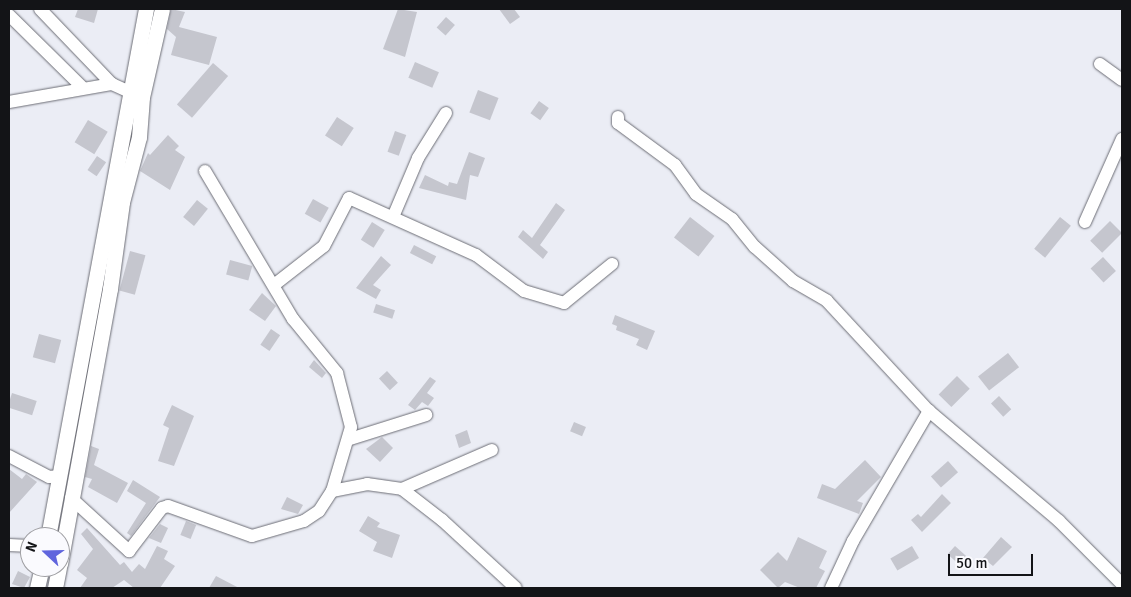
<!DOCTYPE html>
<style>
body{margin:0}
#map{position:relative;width:1131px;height:597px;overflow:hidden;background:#ebedf5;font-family:Signika,sans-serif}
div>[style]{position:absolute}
.building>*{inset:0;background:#c5c6ce;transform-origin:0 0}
.roads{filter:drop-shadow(0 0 1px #6c6d75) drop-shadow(0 0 1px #6c6d75)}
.minor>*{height:12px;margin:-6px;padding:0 6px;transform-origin:6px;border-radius:6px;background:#fff}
.major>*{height:15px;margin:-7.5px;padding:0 7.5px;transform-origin:7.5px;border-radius:7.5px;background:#fff}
span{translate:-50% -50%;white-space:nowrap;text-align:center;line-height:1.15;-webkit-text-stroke:4px #fafafe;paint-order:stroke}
.frame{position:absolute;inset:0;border:10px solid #131417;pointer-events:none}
.north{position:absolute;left:20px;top:527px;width:50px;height:50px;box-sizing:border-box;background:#fafafe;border:1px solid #9e9ea2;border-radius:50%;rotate:291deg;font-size:14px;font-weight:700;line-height:20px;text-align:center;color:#131417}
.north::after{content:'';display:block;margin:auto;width:18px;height:22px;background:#6065dd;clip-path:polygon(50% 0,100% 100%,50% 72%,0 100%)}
.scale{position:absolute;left:948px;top:554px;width:85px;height:22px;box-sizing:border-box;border:2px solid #131417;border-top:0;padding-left:6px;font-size:15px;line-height:18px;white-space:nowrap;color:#131417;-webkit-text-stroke:4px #fafafe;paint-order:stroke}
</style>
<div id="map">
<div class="building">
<i style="clip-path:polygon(78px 9px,98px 9px,94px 23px,75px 17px)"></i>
<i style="clip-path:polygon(171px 9px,185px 12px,179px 27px,217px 37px,209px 65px,171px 55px,176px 37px,167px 29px)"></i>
<i style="clip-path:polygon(398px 9px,417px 12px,405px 57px,383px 49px)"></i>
<i style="clip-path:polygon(499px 9px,514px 9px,520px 17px,510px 24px)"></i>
<i style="left:446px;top:17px;width:12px;height:14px;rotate:42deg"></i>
<i style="left:415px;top:62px;width:26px;height:17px;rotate:23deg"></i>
<i style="left:213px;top:63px;width:20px;height:55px;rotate:41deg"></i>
<i style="left:478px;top:90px;width:22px;height:24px;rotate:21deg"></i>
<i style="left:539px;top:101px;width:12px;height:15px;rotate:35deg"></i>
<i style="left:337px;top:117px;width:20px;height:22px;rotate:33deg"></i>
<i style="left:88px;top:120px;width:23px;height:26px;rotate:31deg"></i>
<i style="left:395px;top:131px;width:12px;height:22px;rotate:20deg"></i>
<i style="clip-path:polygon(168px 135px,179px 146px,175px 150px,185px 157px,170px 190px,140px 171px,148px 153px,150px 155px)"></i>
<i style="clip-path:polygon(469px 152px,485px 158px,478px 177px,470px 175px,466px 200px,419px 188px,425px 175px,448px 186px,449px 182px,457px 184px)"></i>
<i style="left:97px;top:156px;width:11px;height:17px;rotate:34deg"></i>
<i style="left:313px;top:199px;width:18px;height:17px;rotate:29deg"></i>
<i style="left:197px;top:200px;width:14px;height:22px;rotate:39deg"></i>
<i style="clip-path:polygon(556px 203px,565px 210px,540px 245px,548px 252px,543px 259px,518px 237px,523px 230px,532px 238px)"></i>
<i style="left:690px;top:217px;width:31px;height:26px;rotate:38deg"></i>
<i style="left:1060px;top:217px;width:14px;height:41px;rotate:39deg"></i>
<i style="left:1110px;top:221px;width:17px;height:28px;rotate:45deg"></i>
<i style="left:372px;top:222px;width:15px;height:21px;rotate:32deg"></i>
<i style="left:414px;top:245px;width:25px;height:9px;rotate:27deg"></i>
<i style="left:130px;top:251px;width:16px;height:41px;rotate:15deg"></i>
<i style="clip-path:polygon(381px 256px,391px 265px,373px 285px,381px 290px,376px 299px,356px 288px)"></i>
<i style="left:1103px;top:257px;width:19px;height:17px;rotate:47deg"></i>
<i style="left:230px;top:260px;width:23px;height:15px;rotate:15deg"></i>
<i style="clip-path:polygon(262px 293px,276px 306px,265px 321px,249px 310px)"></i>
<i style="left:376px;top:304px;width:20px;height:9px;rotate:18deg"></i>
<i style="clip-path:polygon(615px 315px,655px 331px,647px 350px,636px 345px,639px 339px,616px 330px,617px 326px,612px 324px)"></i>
<i style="left:271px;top:329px;width:11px;height:19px;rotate:34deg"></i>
<i style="left:39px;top:334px;width:23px;height:24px;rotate:15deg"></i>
<i style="left:1008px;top:353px;width:18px;height:38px;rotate:52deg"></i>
<i style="clip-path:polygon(314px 360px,326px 373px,322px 378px,309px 367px)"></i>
<i style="left:387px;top:371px;width:16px;height:11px;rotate:47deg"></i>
<i style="left:957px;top:376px;width:18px;height:26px;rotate:45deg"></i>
<i style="clip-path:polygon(430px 377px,436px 381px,427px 393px,434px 398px,428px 406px,422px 402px,415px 410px,408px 405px)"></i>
<i style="left:12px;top:393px;width:26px;height:15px;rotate:18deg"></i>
<i style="left:999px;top:396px;width:18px;height:11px;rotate:47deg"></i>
<i style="clip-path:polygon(172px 405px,194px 416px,174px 466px,158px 461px,169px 428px,163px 425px)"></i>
<i style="left:574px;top:422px;width:13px;height:10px;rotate:23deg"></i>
<i style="clip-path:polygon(467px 430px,471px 443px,459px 448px,455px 435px)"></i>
<i style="clip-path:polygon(382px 437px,393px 448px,380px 462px,366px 449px)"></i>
<i style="clip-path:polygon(91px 446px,99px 449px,94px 465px,128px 483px,117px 503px,88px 487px,92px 479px,85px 477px)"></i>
<i style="clip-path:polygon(865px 460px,881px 477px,857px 501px,863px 503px,859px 514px,817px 498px,822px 484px,835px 489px)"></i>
<i style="left:948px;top:461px;width:15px;height:23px;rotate:48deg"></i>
<i style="clip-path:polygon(9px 469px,22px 479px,26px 474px,37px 482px,9px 513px)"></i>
<i style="clip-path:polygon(133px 480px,160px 497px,131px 536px,127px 533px,146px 503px,127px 491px)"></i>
<i style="clip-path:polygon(942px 494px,951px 503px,922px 532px,911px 520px,918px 514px,921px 517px)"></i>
<i style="clip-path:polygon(287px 497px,303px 505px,298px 514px,281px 509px)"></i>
<i style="clip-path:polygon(368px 516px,380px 523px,377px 527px,400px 535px,392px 558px,373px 551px,377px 542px,359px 531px)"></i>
<i style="left:186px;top:521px;width:11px;height:15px;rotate:22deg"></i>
<i style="clip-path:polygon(160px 524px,168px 528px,161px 543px,149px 538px)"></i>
<i style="clip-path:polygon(87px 528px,120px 565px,124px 562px,132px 572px,139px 564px,145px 569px,157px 546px,168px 551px,164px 559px,175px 566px,160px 588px,134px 588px,124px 580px,112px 588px,80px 588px,87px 578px,77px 570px,93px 549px,81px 534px)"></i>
<i style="clip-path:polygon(798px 537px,827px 551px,819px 568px,825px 571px,816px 588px,800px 588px,785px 582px,778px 588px,760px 570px,778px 552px,787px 561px)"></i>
<i style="clip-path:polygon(1001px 537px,1012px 547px,993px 566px,983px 558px)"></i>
<i style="left:912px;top:546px;width:14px;height:25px;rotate:60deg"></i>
<i style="left:955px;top:546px;width:15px;height:11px;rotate:42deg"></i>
<i style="clip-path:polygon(18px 571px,30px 577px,24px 588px,12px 584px)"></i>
<i style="clip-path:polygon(216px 576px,239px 588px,209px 588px)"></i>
</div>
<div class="roads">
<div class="minor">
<i style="left:40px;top:9px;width:104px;rotate:46.2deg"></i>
<i style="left:112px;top:84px;width:17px;rotate:24deg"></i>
<i style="left:9px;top:15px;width:103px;rotate:44.6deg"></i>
<i style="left:1100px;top:64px;width:27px;rotate:36deg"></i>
<i style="left:9px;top:102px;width:105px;rotate:-9.9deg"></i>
<i style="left:618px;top:117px;width:6px;rotate:90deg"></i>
<i style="left:618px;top:123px;width:71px;rotate:36.4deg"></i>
<i style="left:675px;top:165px;width:36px;rotate:54deg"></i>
<i style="left:696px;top:194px;width:44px;rotate:34.8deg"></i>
<i style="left:732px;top:219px;width:36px;rotate:51deg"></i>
<i style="left:755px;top:247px;width:51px;rotate:41.8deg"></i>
<i style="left:793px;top:281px;width:39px;rotate:30deg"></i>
<i style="left:827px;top:301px;width:150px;rotate:47.2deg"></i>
<i style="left:929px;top:411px;width:170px;rotate:40.2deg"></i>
<i style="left:1059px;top:521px;width:89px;rotate:45deg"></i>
<i style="left:205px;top:171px;width:172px;rotate:59.3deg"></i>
<i style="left:293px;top:319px;width:70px;rotate:50.8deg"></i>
<i style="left:337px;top:373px;width:56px;rotate:75.5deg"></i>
<i style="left:351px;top:427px;width:67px;rotate:106.5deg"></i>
<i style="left:393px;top:217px;width:64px;rotate:-67deg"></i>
<i style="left:418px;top:158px;width:53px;rotate:-58.1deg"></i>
<i style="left:1085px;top:222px;width:91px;rotate:-66deg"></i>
<i style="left:274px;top:285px;width:63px;rotate:-38deg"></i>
<i style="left:324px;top:246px;width:54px;rotate:-62.5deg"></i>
<i style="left:349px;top:198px;width:139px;rotate:24.2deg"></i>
<i style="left:476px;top:255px;width:60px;rotate:36.9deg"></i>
<i style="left:524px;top:291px;width:42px;rotate:16.7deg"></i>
<i style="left:564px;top:303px;width:62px;rotate:-39.1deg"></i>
<i style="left:350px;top:439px;width:80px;rotate:-17.5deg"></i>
<i style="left:9px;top:456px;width:45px;rotate:27.7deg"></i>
<i style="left:49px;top:477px;width:11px;rotate:-5deg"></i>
<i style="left:402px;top:489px;width:98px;rotate:-23.4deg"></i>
<i style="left:71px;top:498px;width:79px;rotate:42.4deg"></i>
<i style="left:129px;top:551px;width:54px;rotate:-52.5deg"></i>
<i style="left:162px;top:508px;width:6px;rotate:-18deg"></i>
<i style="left:168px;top:506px;width:89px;rotate:19.7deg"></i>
<i style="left:252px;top:536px;width:54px;rotate:-16.1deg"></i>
<i style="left:304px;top:521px;width:18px;rotate:-34deg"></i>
<i style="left:319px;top:511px;width:24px;rotate:-57deg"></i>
<i style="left:332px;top:491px;width:36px;rotate:-11deg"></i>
<i style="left:367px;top:484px;width:35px;rotate:8deg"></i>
<i style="left:402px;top:489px;width:51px;rotate:37.8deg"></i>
<i style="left:442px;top:520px;width:100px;rotate:42.6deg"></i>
<i style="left:9px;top:545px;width:21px;rotate:3deg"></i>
<i style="left:831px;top:588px;width:52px;rotate:-64.9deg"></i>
<i style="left:853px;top:541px;width:151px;rotate:-59.7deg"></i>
</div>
<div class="major">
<i style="left:48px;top:537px;width:537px;rotate:-79.49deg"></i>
<i style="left:60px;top:564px;width:280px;rotate:-79.7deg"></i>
<i style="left:110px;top:289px;width:88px;rotate:-82.1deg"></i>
<i style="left:122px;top:202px;width:67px;rotate:-75.3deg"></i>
<i style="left:139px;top:137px;width:40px;rotate:-85.7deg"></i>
<i style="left:142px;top:97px;width:90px;rotate:-77.2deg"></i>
<i style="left:37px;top:588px;width:22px;rotate:-77deg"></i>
<i style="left:55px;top:588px;width:21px;rotate:-79deg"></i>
</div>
</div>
<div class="frame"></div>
<div class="north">N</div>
<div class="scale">50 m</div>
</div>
